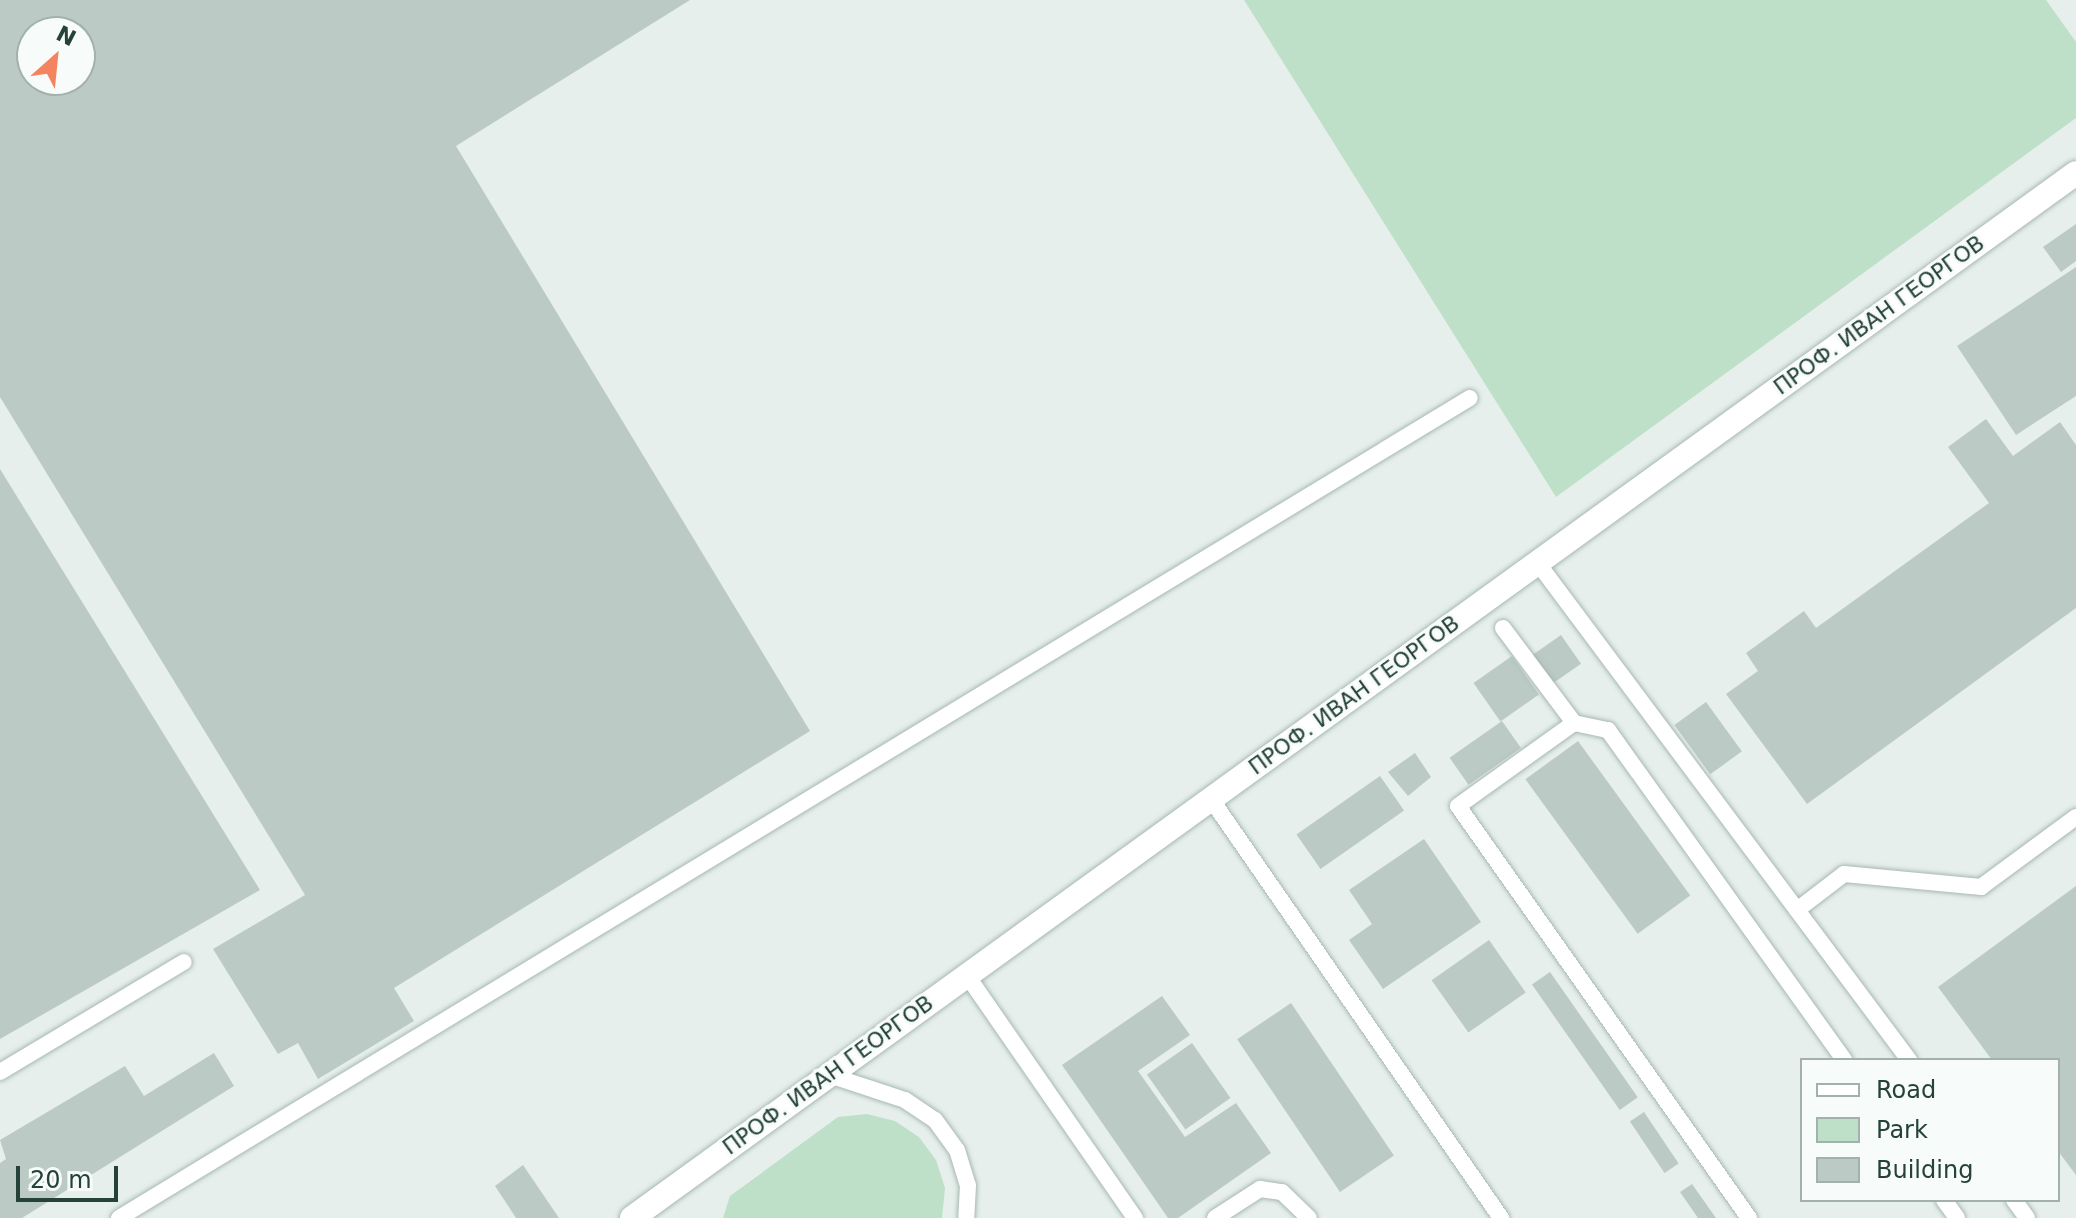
<!DOCTYPE html>
<meta charset="utf-8">
<style>
body{margin:0}
#map{position:relative;width:2076px;height:1218px;overflow:hidden;background:#e6efeb;font-family:"DejaVu Sans",sans-serif}
div>[style]{position:absolute}
.green>*{inset:0;background:#bfe0c8}
.building>*{inset:0;background:#bbcac4;transform-origin:0 0}
.roads{filter:drop-shadow(0 0 2px #a8b8b2) drop-shadow(0 0 2px #a8b8b2)}
.lane>*{height:16px;margin:-8px;padding:0 8px;transform-origin:8px;border-radius:8px;background:#fff}
.street>*{height:24px;margin:-12px;padding:0 12px;transform-origin:12px;border-radius:12px;background:#fff}
span{translate:-50% -50%;white-space:nowrap;text-align:center;line-height:1.15;-webkit-text-stroke:6px #f7fbf9;paint-order:stroke}
.street-label{font-size:22px;color:#24423a}
.legend{position:absolute;left:1800px;top:1058px;width:260px;height:144px;box-sizing:border-box;background:#f7fbf9;border:2px solid #a3b1ad;margin:0;padding:10px 14px;list-style:none;font-size:24px;color:#24423a}
.legend li{display:flex;align-items:center;gap:16px;height:40px}
.legend b{width:40px;border:2px solid #a3b1ad}
.north{position:absolute;left:16px;top:16px;width:80px;height:80px;box-sizing:border-box;background:#f7fbf9;border:2px solid #a3b1ad;border-radius:50%;rotate:27deg;font-size:22px;font-weight:700;line-height:32px;text-align:center;color:#24423a}
.north::after{content:'';display:block;margin:auto;width:28px;height:36px;background:#f4845f;clip-path:polygon(50% 0,100% 100%,50% 72%,0 100%)}
.scale{position:absolute;left:16px;top:1166px;width:102px;height:36px;box-sizing:border-box;border:4px solid #24423a;border-top:0;padding-left:10px;font-size:24px;line-height:28px;white-space:nowrap;color:#24423a;-webkit-text-stroke:6px #f7fbf9;paint-order:stroke}
</style>
<div id="map">
<div class="green">
<i style="clip-path:polygon(1244px 0,2046px 0,2076px 42px,2076px 118px,1556px 497px)"></i>
<i style="clip-path:polygon(867px 1114px,895px 1121px,919px 1137px,936px 1160px,945px 1188px,942px 1218px,723px 1218px,730px 1196px,838px 1117px)"></i>
</div>
<div class="building">
<i style="clip-path:polygon(evenodd,0 0,690px 0,456px 146px,810px 731px,394px 988px,414px 1021px,318px 1079px,298px 1043px,278px 1054px,213px 949px,305px 895px,0 397px,0 0,32px 32px,80px 32px,80px 80px,32px 80px,32px 32px)"></i>
<i style="clip-path:polygon(2076px 224px,2076px 261px,2061px 272px,2043px 247px)"></i>
<i style="clip-path:polygon(2076px 267px,2076px 396px,2016px 435px,1957px 346px)"></i>
<i style="clip-path:polygon(1986px 419px,2013px 456px,2060px 422px,2076px 445px,2076px 608px,1807px 804px,1726px 694px,1758px 671px,1746px 653px,1804px 611px,1816px 628px,1989px 503px,1948px 447px)"></i>
<i style="clip-path:polygon(0 469px,260px 890px,0 1039px)"></i>
<i style="left:1561px;top:635px;width:35px;height:40px;rotate:55deg"></i>
<i style="left:1512px;top:656px;width:47px;height:47px;rotate:55deg"></i>
<i style="left:1706px;top:702px;width:61px;height:39px;rotate:54deg"></i>
<i style="left:1502px;top:721px;width:33px;height:64px;rotate:55deg"></i>
<i style="left:1578px;top:741px;width:191px;height:65px;rotate:54deg"></i>
<i style="clip-path:polygon(1415px 753px,1431px 777px,1408px 796px,1388px 772px)"></i>
<i style="left:1380px;top:776px;width:42px;height:102px;rotate:55deg"></i>
<i style="clip-path:polygon(1424px 839px,1481px 922px,1383px 989px,1349px 940px,1372px 924px,1349px 890px)"></i>
<i style="clip-path:polygon(2076px 886px,2076px 1175px,2058px 1151px,2058px 1060px,1992px 1060px,1938px 987px)"></i>
<i style="left:1489px;top:940px;width:64px;height:70px;rotate:55deg"></i>
<i style="left:1550px;top:972px;width:153px;height:22px;rotate:55deg"></i>
<i style="clip-path:polygon(1162px 996px,1190px 1035px,1138px 1071px,1185px 1137px,1236px 1103px,1271px 1153px,1178px 1218px,1168px 1218px,1062px 1065px)"></i>
<i style="left:1291px;top:1003px;width:184px;height:65px;rotate:56deg"></i>
<i style="left:1192px;top:1043px;width:67px;height:55px;rotate:55deg"></i>
<i style="clip-path:polygon(214px 1053px,234px 1086px,22px 1218px,0 1218px,0 1163px,6px 1159px,0 1140px,125px 1066px,144px 1096px)"></i>
<i style="left:1644px;top:1112px;width:62px;height:17px;rotate:56deg"></i>
<i style="clip-path:polygon(523px 1165px,559px 1218px,516px 1218px,495px 1186px)"></i>
<i style="clip-path:polygon(1692px 1184px,1716px 1218px,1698px 1218px,1680px 1192px)"></i>
</div>
<div class="roads">
<div class="lane">
<i style="left:1537px;top:562px;width:622px;rotate:53.24deg"></i>
<i style="left:1503px;top:628px;width:119px;rotate:53.2deg"></i>
<i style="left:1211px;top:799px;width:510px;rotate:55.31deg"></i>
<i style="left:1797px;top:910px;width:59px;rotate:-37.5deg"></i>
<i style="left:1844px;top:874px;width:138px;rotate:5.4deg"></i>
<i style="left:1981px;top:887px;width:118px;rotate:-36.4deg"></i>
<i style="left:966px;top:974px;width:297px;rotate:55.3deg"></i>
<i style="left:0;top:1072px;width:214px;rotate:-30.9deg"></i>
<i style="left:829px;top:1075px;width:80px;rotate:18.2deg"></i>
<i style="left:905px;top:1100px;width:36px;rotate:34deg"></i>
<i style="left:935px;top:1120px;width:37px;rotate:54deg"></i>
<i style="left:957px;top:1150px;width:37px;rotate:73deg"></i>
<i style="left:968px;top:1185px;width:33px;rotate:93deg"></i>
<i style="left:1944px;top:1200px;width:22px;rotate:54deg"></i>
<i style="left:2014px;top:1200px;width:22px;rotate:54deg"></i>
<i style="left:119px;top:1218px;width:1580px;rotate:-31.26deg"></i>
<i style="left:1215px;top:1218px;width:54px;rotate:-32.8deg"></i>
<i style="left:1260px;top:1189px;width:22px;rotate:8deg"></i>
<i style="left:1282px;top:1192px;width:37px;rotate:44deg"></i>
<i style="left:1749px;top:1218px;width:504px;rotate:-125.23deg"></i>
<i style="left:1458px;top:806px;width:143px;rotate:-35.6deg"></i>
<i style="left:1574px;top:723px;width:35px;rotate:12deg"></i>
<i style="left:1608px;top:730px;width:406px;rotate:54.4deg"></i>
</div>
<div class="street">
<i style="left:632px;top:1218px;width:1782px;rotate:-35.89deg"></i>
</div>
</div>
<div class="street-label">
<span style="left:1879px;top:315px;rotate:-36deg">ПРОФ. ИВАН ГЕОРГОВ</span>
<span style="left:1354px;top:695px;rotate:-36deg">ПРОФ. ИВАН ГЕОРГОВ</span>
<span style="left:828px;top:1075px;rotate:-36deg">ПРОФ. ИВАН ГЕОРГОВ</span>
</div>
<ul class="legend">
<li><b style="height:10px;background:#fff"></b>Road</li>
<li><b style="height:22px;background:#bfe0c8"></b>Park</li>
<li><b style="height:22px;background:#bbcac4"></b>Building</li>
</ul>
<div class="north">N</div>
<div class="scale">20 m</div>
</div>
